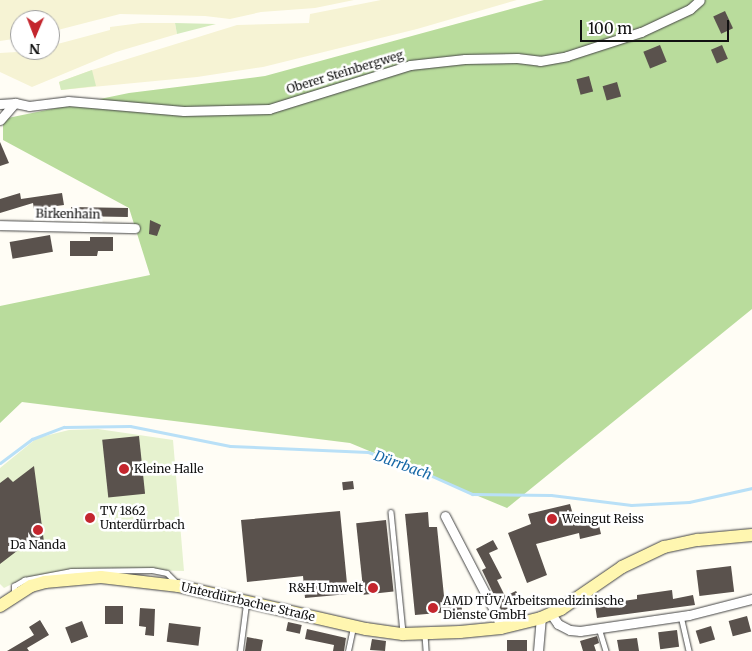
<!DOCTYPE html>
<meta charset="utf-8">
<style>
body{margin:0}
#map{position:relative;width:752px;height:651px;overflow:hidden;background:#fffdf5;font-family:Merriweather,serif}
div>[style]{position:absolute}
.farmland>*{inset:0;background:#f6f3d4}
.green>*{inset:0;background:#d5ebbd}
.forest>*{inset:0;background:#b9dc9c}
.pitch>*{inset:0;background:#e6f2cf}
.stream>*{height:3px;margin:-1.5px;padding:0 1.5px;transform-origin:1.5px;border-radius:1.5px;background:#b9e0f7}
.building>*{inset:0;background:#5a524d;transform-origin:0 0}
.roads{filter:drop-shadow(0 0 1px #444) drop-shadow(0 0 1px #444)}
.lane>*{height:4.5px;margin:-2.25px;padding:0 2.25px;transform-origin:2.25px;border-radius:2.25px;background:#fff}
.street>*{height:9px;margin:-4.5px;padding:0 4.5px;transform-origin:4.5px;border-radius:4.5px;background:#fff}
.secondary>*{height:12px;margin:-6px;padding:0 6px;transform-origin:6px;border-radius:6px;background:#fff6b0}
.dots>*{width:14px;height:14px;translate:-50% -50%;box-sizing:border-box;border:2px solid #fff;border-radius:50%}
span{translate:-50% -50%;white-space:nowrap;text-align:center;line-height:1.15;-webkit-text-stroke:5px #fff;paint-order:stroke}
.street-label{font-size:12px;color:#111}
.poi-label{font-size:12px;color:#111}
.left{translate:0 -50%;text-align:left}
.right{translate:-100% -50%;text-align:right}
.water-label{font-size:14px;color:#1768a6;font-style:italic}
.north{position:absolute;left:10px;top:10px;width:50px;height:50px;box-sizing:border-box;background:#fff;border:1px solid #a0a0a0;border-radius:50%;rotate:181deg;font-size:14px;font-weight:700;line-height:20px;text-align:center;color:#111}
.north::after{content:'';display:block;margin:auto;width:18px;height:22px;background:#c4262e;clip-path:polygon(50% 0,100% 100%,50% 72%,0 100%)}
.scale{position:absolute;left:580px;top:20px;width:149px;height:22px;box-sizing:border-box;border:2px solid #111;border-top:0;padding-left:6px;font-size:15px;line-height:18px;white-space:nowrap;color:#111;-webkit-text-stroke:4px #fff;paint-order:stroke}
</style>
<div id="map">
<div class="farmland">
<i style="clip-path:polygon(0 0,354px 0,315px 8px,261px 12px,230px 19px,205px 16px,120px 14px,50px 32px,50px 20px,20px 20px,20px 38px,0 41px)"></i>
<i style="clip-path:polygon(381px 0,517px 0,417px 29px,263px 67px,197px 77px,61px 90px,59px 82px,92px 70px,237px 25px,309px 23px,310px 14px)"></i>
<i style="clip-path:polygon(141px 23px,175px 23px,177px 34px,116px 52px,32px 87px,0 72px,0 53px,50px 50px,50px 46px,110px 30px,110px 27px)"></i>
</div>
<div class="green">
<i style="clip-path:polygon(175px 23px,216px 24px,177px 34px)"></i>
<i style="clip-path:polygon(92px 70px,96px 86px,61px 90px,59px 82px)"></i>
</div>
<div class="forest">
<i style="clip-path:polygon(544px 0,752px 0,752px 309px,507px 508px,350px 443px,22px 402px,0 423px,0 306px,150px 275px,129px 208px,3px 140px,3px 119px,129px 93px,265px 76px)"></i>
</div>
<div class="pitch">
<i style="clip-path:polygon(98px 429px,173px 440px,184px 571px,113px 569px,24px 578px,4px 588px,0 584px,0 468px,37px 438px,69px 430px)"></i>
</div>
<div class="stream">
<i style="left:0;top:463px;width:40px;rotate:-37deg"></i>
<i style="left:32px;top:439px;width:34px;rotate:-21deg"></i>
<i style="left:64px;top:427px;width:66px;rotate:-0.9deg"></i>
<i style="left:130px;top:426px;width:102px;rotate:11.3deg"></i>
<i style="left:230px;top:446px;width:138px;rotate:2.5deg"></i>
<i style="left:368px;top:452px;width:49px;rotate:19.2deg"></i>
<i style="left:414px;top:468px;width:64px;rotate:24.1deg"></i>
<i style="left:472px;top:494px;width:79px;rotate:0.7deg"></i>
<i style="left:551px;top:495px;width:81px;rotate:7.1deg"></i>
<i style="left:631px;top:505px;width:58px;rotate:-3deg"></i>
<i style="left:689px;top:502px;width:65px;rotate:-12.5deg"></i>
</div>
<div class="building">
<i style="left:725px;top:11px;width:19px;height:13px;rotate:65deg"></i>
<i style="left:660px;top:45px;width:18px;height:18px;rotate:68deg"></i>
<i style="left:722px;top:45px;width:15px;height:12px;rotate:67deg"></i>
<i style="left:589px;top:76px;width:16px;height:13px;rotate:75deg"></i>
<i style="left:617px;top:82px;width:15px;height:15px;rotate:74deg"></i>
<i style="clip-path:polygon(0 142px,9px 163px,0 166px)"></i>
<i style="clip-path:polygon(20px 193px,21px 199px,62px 193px,64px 205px,34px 209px,33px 203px,0 213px,0 199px)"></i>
<i style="left:71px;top:207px;width:57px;height:9px;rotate:1deg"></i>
<i style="clip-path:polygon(150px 220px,161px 225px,157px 236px,149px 234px)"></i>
<i style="left:50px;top:235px;width:17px;height:41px;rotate:80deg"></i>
<i style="clip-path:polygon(90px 237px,113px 237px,113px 251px,98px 251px,97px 256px,70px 256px,70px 241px,90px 241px)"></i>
<i style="left:139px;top:436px;width:58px;height:37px;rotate:84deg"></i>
<i style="clip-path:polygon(34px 466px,44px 542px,30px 543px,30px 541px,0 564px,0 483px,8px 477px,13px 482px)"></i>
<i style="left:353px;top:481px;width:8px;height:11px;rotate:83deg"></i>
<i style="clip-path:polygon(570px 504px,575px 522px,597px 517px,601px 534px,580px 539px,579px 533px,536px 544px,547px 575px,527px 583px,508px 533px,531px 524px,528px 514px)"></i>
<i style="clip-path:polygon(340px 511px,348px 594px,305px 598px,303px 576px,247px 582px,241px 520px)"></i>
<i style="clip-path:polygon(428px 512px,429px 527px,437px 527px,444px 596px,461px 594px,462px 611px,415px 615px,405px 514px)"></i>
<i style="left:386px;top:520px;width:72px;height:30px;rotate:84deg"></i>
<i style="clip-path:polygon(493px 540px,498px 549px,489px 553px,502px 578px,497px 580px,505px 596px,516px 591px,522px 601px,502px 612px,482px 570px,486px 568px,476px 549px)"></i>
<i style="left:731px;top:566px;width:26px;height:35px;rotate:83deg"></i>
<i style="clip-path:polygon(672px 590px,673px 599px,693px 595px,695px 605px,597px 618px,595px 605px,637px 599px,637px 595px)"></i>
<i style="left:105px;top:606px;width:18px;height:18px"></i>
<i style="clip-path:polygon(140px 608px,155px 609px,154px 636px,145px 635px,146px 627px,139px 626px)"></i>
<i style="left:747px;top:616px;width:16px;height:19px;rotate:75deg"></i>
<i style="clip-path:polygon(40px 620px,49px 635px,27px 648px,29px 651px,7px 651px,34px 635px,29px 627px)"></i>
<i style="left:82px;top:621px;width:17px;height:18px;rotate:69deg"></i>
<i style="left:288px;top:622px;width:14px;height:9px;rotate:12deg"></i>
<i style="left:169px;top:623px;width:32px;height:19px;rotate:7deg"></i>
<i style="left:711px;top:626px;width:14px;height:16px;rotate:73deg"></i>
<i style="clip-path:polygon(307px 629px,346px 638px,344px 651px,333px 651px,334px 645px,305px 639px)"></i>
<i style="left:677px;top:630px;width:17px;height:19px;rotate:83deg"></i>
<i style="clip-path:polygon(597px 636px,599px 643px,594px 645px,596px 651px,583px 651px,580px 641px)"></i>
<i style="clip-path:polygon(247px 637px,263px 640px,261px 651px,245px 651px)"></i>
<i style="clip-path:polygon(637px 638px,639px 651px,619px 651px,617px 640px)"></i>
<i style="clip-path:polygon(372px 639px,386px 641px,385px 651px,370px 650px)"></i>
<i style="left:507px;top:640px;width:20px;height:11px"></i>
</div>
<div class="roads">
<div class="lane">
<i style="left:391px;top:512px;width:121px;rotate:84.3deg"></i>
<i style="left:14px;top:594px;width:8px;rotate:-90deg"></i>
<i style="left:14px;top:586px;width:12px;rotate:-31deg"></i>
<i style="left:24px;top:580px;width:48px;rotate:-10.8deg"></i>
<i style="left:71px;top:571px;width:81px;rotate:-0.7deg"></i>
<i style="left:152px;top:570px;width:15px;rotate:11deg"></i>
<i style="left:167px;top:573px;width:13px;rotate:45deg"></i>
<i style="left:681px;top:616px;width:36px;rotate:77deg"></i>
<i style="left:599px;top:628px;width:24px;rotate:73deg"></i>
<i style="left:425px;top:635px;width:16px;rotate:86deg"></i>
<i style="left:240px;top:651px;width:47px;rotate:-82.7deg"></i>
<i style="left:348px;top:651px;width:24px;rotate:-78deg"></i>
</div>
<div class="street">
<i style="left:0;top:104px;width:15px;rotate:-4deg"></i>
<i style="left:15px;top:103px;width:14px;rotate:12deg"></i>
<i style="left:29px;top:106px;width:39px;rotate:-7deg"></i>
<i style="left:68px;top:101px;width:116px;rotate:4.9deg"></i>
<i style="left:184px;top:111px;width:85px;rotate:-1.3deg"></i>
<i style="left:269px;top:109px;width:148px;rotate:-17.3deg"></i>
<i style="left:410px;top:65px;width:55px;rotate:-6.2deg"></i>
<i style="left:465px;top:59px;width:52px;rotate:-1.1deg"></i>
<i style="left:517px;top:58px;width:23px;rotate:7deg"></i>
<i style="left:540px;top:61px;width:27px;rotate:-10deg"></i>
<i style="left:567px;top:56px;width:78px;rotate:-18deg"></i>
<i style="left:641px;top:32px;width:54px;rotate:-25.1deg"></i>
<i style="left:690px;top:9px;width:13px;rotate:-42deg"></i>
<i style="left:0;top:120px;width:23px;rotate:-49deg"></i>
<i style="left:0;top:225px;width:135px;rotate:1.3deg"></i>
<i style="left:445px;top:516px;width:113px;rotate:62.5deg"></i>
<i style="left:497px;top:616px;width:13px;rotate:72deg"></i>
<i style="left:551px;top:614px;width:12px;rotate:55deg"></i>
<i style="left:558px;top:624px;width:13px;rotate:27deg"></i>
<i style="left:570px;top:630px;width:10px;rotate:6deg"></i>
<i style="left:580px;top:631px;width:110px;rotate:-8.4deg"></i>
<i style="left:689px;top:615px;width:65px;rotate:-14.3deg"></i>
<i style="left:538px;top:651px;width:33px;rotate:-85deg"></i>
</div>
<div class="secondary">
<i style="left:0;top:606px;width:37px;rotate:-33deg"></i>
<i style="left:31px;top:586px;width:15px;rotate:-16deg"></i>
<i style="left:45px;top:582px;width:56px;rotate:-5.1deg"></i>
<i style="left:101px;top:577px;width:78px;rotate:6.7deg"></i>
<i style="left:178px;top:586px;width:193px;rotate:12.9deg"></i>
<i style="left:366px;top:629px;width:37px;rotate:8deg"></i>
<i style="left:403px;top:634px;width:57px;rotate:-2deg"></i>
<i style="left:460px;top:632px;width:41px;rotate:-5.6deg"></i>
<i style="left:501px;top:628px;width:41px;rotate:-14deg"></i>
<i style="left:541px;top:618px;width:22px;rotate:-24deg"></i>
<i style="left:561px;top:609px;width:74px;rotate:-34.5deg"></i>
<i style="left:622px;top:567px;width:47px;rotate:-25.5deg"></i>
<i style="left:664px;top:547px;width:35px;rotate:-12deg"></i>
<i style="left:698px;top:540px;width:54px;rotate:-5.3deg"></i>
</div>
</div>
<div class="dots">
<i style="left:124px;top:469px;background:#c4262e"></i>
<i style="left:90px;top:518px;background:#c4262e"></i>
<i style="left:552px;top:519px;background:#c4262e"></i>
<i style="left:38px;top:530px;background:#c4262e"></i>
<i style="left:373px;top:588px;background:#c4262e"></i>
<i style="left:433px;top:608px;background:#c4262e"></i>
</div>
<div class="street-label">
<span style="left:345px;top:72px;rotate:-17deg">Oberer Steinbergweg</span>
<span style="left:68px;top:214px;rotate:1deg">Birkenhain</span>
<span style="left:248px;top:602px;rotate:13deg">Unterdürrbacher Straße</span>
</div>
<div class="poi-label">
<span class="left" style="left:134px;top:469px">Kleine Halle</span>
<span class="left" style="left:100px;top:518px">TV 1862<br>Unterdürrbach</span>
<span class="left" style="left:562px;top:519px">Weingut Reiss</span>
<span style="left:38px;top:545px">Da Nanda</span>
<span class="right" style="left:363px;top:588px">R&amp;H Umwelt</span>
<span class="left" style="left:443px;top:608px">AMD TÜV Arbeitsmedizinische<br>Dienste GmbH</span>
</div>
<div class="water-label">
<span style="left:403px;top:465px;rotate:20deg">Dürrbach</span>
</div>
<div class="north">N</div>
<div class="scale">100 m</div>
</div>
